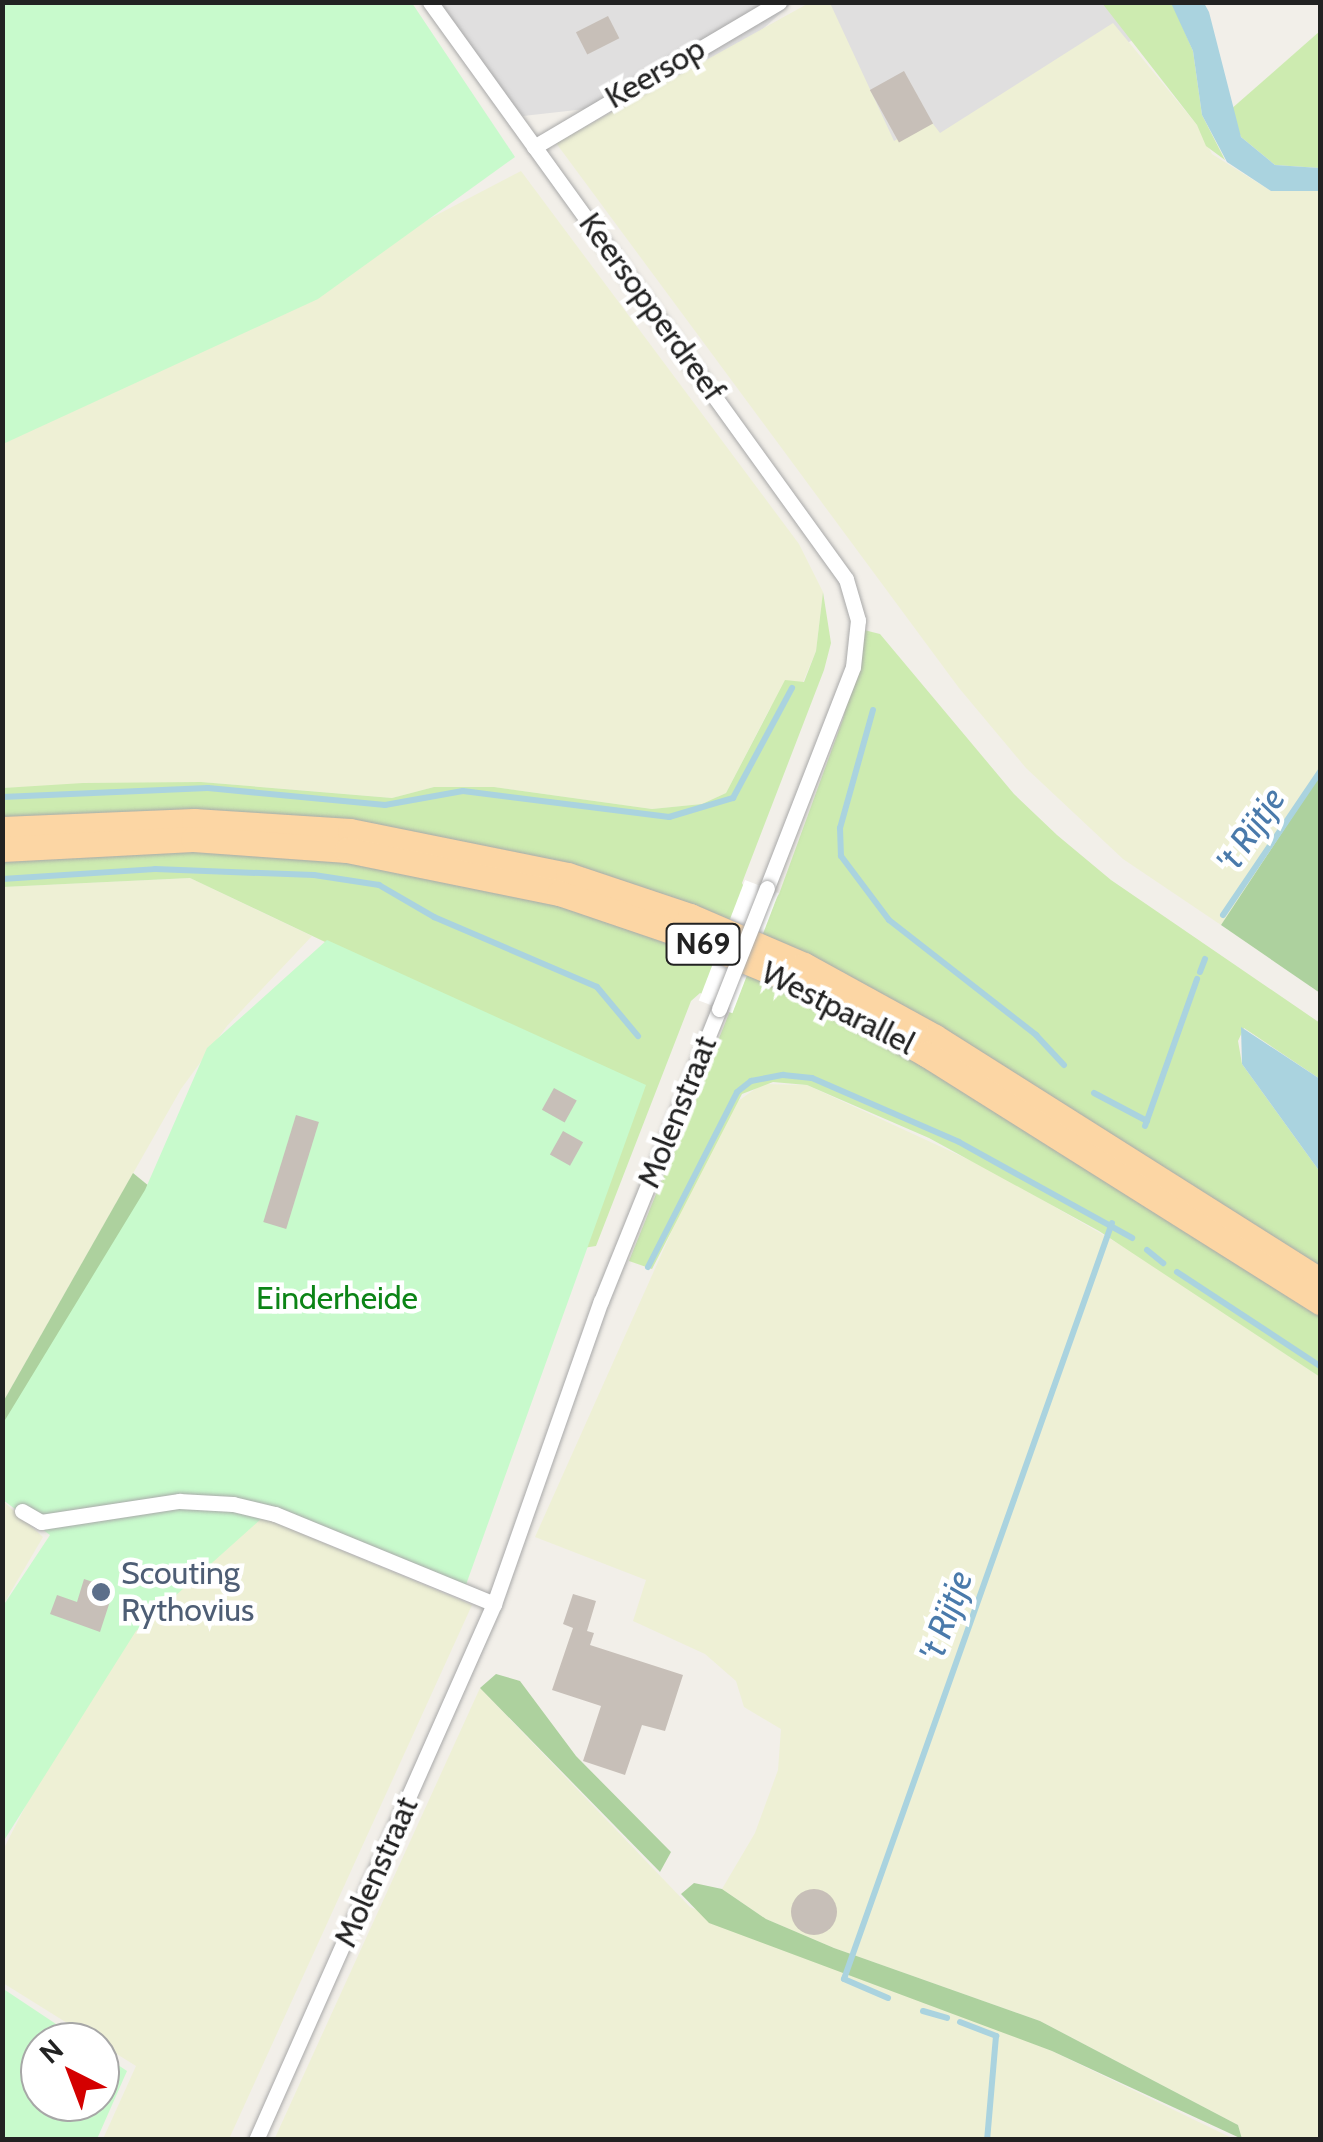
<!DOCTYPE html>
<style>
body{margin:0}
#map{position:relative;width:1323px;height:2142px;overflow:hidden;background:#f2efe9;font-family:Cabin,sans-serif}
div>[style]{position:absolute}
.residential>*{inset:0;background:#e0dfdf}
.farmland>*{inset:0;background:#eef0d5}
.grass>*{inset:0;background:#cdebb0}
.forest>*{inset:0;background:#add19e}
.park>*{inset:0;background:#c8facc}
.water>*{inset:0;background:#aad3df}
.pier>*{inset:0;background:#fff;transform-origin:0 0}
.stream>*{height:6px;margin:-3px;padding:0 3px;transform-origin:3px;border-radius:3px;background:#aad3df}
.building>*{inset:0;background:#c7bfb8;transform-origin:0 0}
.round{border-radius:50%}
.roads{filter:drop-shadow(0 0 2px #a9a9a9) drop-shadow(0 0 2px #a9a9a9)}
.street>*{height:15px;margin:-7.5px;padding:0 7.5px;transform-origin:7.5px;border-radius:7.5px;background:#fff}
.primary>*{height:25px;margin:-12.5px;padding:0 12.5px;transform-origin:12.5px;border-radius:12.5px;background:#fcd6a4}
.bridges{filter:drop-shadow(0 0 2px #a9a9a9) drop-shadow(0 0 2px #a9a9a9)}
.street-bridge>*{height:15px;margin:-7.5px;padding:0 7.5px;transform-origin:7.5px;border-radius:7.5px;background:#fff}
.dots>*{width:28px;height:28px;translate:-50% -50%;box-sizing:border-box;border:5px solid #fff;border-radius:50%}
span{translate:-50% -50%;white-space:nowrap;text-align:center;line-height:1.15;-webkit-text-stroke:9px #fff;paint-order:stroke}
.shield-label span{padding:2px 8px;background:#fff;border:2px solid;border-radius:8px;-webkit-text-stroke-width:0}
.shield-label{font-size:30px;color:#222;font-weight:700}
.street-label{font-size:32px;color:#222}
.park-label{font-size:32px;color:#0c8416}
.service-label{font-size:32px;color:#4e5e75}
.left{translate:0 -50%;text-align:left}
.water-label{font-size:35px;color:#4a7aab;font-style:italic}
.frame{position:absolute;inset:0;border:5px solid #222;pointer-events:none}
.north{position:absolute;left:20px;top:2022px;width:100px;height:100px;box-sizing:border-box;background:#fff;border:2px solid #a7a7a7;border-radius:50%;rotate:318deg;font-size:28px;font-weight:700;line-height:40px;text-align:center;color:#222}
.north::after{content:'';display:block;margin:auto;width:35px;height:45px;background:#d40000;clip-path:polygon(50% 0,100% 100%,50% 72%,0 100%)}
</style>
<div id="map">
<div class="residential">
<i style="clip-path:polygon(428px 3px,792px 3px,712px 74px,630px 104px,523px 116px)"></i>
<i style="clip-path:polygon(805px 3px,1111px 3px,1138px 37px,886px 177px)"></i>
</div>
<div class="farmland">
<i style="clip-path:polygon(809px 3px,830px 3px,894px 141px,930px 120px,940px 133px,1113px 23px,1197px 125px,1212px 154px,1271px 191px,1320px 191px,1320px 775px,1221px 925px,1123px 859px,1026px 768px,959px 688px,556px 143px)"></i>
<i style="clip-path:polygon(521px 171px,799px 544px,823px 592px,816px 651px,803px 682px,770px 708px,726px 793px,702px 804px,652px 809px,494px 787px,434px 787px,392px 798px,201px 782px,3px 788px,3px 441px)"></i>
<i style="clip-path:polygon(190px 878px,312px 936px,227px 1026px,181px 1089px,3px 1402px,3px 887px)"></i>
<i style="clip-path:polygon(762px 1084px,807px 1085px,989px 1169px,1143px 1258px,1320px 1377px,1320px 2139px,1242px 2139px,1238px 2125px,1040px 2021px,834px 1948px,766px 1919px,722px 1889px,755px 1833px,778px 1770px,781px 1729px,744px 1707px,736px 1681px,705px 1654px,633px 1621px,646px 1580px,535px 1537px,700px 1168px,734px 1104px)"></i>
<i style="clip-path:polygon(3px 1501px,43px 1537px,3px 1605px)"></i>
<i style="clip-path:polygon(259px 1516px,472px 1605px,229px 2139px,103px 2139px,136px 2066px,3px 1983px,2px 1852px,115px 1631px)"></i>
<i style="clip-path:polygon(480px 1688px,690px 1907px,1052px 2051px,1234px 2139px,274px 2140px)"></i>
</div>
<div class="grass">
<i style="clip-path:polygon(1102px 3px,1173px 5px,1193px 51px,1202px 115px,1225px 160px,1206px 146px,1197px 125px)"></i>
<i style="clip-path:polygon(1320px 31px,1320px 168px,1275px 165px,1241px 137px,1230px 110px)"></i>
<i style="clip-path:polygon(823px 592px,831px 643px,824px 670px,742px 883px,761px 921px,779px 894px,843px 719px,864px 630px,880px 634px,1014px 794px,1057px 835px,1111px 880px,1320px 1023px,1320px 1079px,1244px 1028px,1238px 1041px,1242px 1064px,1320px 1172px,1320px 1274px,649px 895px,3px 824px,3px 788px,83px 783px,201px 782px,392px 798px,434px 787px,494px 787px,652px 809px,702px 804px,726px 793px,785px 680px,804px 682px,816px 651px)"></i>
<i style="clip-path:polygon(152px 845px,417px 867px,640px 926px,832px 1009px,1320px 1309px,1320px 1377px,1099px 1231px,929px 1138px,807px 1085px,773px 1082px,742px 1094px,652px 1269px,629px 1261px,732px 1006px,700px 993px,691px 1001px,596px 1246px,583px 1248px,635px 1089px,190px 878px,3px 887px,2px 854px)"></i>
</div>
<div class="forest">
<i style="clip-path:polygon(1320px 775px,1320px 993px,1221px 925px)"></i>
<i style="clip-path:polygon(133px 1173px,155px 1191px,3px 1471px,3px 1402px)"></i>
<i style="clip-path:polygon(496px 1674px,520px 1681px,576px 1756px,671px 1852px,660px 1872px,480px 1688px)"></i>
<i style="clip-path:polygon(694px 1883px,722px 1889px,766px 1919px,834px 1948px,1040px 2021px,1238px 2125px,1242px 2139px,1052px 2051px,709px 1923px,681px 1894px)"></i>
</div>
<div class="park">
<i style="clip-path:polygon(3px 2px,412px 3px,515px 157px,318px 299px,3px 444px)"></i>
<i style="clip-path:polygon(327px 940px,646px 1085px,463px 1593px,271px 1510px,136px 1631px,3px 1842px,3px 1606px,50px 1535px,3px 1500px,2px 1425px,145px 1190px,207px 1048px)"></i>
<i style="clip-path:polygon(2px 1988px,83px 2042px,40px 2042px,40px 2102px,100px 2102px,100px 2053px,127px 2071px,97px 2139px,3px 2139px)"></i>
</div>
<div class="water">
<i style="clip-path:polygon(1171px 3px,1204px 3px,1209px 12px,1241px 137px,1275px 165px,1320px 168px,1320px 191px,1271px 191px,1227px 162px,1202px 115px,1193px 51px)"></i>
<i style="clip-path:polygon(1241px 1027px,1320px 1079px,1320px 1172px,1242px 1064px)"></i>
</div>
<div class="pier">
<i style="left:745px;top:880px;width:36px;height:129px;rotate:21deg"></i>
</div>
<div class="stream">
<i style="left:873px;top:710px;width:123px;rotate:105.6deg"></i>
<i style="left:840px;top:828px;width:28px;rotate:88deg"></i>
<i style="left:841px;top:856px;width:80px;rotate:53.1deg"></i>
<i style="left:889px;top:920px;width:187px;rotate:38deg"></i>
<i style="left:1036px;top:1035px;width:41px;rotate:47deg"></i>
<i style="left:2px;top:797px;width:206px;rotate:-2.5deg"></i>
<i style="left:208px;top:788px;width:178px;rotate:5.5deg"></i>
<i style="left:385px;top:805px;width:79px;rotate:-10.2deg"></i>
<i style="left:463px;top:791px;width:208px;rotate:7.2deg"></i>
<i style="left:669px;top:817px;width:67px;rotate:-16.5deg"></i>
<i style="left:733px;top:798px;width:125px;rotate:-61.8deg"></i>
<i style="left:2px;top:879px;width:153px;rotate:-3.7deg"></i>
<i style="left:155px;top:869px;width:159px;rotate:2.2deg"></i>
<i style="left:314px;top:875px;width:66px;rotate:8.7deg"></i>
<i style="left:379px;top:885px;width:64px;rotate:30.2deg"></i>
<i style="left:434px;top:917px;width:177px;rotate:23.2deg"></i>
<i style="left:597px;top:987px;width:64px;rotate:50.1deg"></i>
<i style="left:1223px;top:915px;width:173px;rotate:-55.9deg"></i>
<i style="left:1200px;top:972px;width:14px;rotate:-69deg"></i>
<i style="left:1094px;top:1093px;width:60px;rotate:27.8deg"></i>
<i style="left:1145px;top:1126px;width:156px;rotate:-70.5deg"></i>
<i style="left:1147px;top:1250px;width:21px;rotate:39deg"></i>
<i style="left:648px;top:1267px;width:196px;rotate:-63deg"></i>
<i style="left:737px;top:1092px;width:18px;rotate:-38deg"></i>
<i style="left:751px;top:1081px;width:33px;rotate:-11deg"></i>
<i style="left:783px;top:1075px;width:29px;rotate:6deg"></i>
<i style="left:812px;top:1078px;width:160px;rotate:23.5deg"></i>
<i style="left:959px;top:1142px;width:198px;rotate:29deg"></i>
<i style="left:1177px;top:1272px;width:171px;rotate:33.3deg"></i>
<i style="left:888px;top:1998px;width:48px;rotate:-156.6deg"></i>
<i style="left:844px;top:1979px;width:802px;rotate:-70.48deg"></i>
<i style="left:923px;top:2011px;width:25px;rotate:16deg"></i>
<i style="left:960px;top:2022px;width:39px;rotate:21deg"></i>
<i style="left:996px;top:2036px;width:104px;rotate:94.9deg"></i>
</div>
<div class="building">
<i style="left:608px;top:16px;width:25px;height:36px;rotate:63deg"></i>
<i style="left:904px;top:71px;width:60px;height:39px;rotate:61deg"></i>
<i style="left:554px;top:1088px;width:26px;height:25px;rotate:29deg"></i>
<i style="left:296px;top:1115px;width:24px;height:112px;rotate:17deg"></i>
<i style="left:563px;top:1131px;width:23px;height:27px;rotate:29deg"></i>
<i style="clip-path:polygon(84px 1579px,114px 1589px,100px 1632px,50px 1614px,57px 1595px,77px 1602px)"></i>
<i style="clip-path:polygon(573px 1594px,596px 1601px,587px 1631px,594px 1633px,590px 1645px,683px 1675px,665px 1731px,642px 1725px,625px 1775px,583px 1761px,601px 1706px,552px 1690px,573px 1628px,563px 1624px)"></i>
<i class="round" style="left:791px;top:1889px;width:46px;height:46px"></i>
</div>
<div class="roads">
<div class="street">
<i style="left:430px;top:2px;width:711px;rotate:54.21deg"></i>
<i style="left:846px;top:579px;width:43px;rotate:73.7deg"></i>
<i style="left:858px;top:620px;width:47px;rotate:96.1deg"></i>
<i style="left:853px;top:667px;width:237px;rotate:111.3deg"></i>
<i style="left:534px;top:147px;width:285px;rotate:-30.6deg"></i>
<i style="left:22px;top:1511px;width:22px;rotate:30deg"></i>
<i style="left:41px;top:1522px;width:140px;rotate:-8.7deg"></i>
<i style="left:179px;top:1501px;width:54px;rotate:3.2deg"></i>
<i style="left:233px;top:1504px;width:43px;rotate:13.4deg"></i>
<i style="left:275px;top:1514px;width:237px;rotate:22.3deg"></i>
<i style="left:256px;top:2140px;width:586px;rotate:-66.06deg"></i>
<i style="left:494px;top:1604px;width:321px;rotate:-70.6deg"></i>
<i style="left:601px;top:1301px;width:315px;rotate:-68deg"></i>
</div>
<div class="primary">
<i style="left:2px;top:829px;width:192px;rotate:-2.4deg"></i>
<i style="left:194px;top:821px;width:156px;rotate:3.7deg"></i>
<i style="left:350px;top:831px;width:222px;rotate:11.4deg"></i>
<i style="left:568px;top:875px;width:129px;rotate:18.6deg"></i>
<i style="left:690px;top:916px;width:124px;rotate:23.3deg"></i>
<i style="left:804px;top:965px;width:149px;rotate:28.8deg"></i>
<i style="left:935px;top:1037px;width:455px;rotate:32.3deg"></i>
<i style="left:2px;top:849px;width:191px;rotate:-3deg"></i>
<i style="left:193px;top:839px;width:154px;rotate:4.1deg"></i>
<i style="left:347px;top:850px;width:216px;rotate:11.5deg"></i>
<i style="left:559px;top:893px;width:128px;rotate:18.7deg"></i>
<i style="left:680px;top:934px;width:126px;rotate:22.5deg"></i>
<i style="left:796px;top:982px;width:149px;rotate:29deg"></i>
<i style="left:926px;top:1054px;width:466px;rotate:32.2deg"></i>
</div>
</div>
<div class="bridges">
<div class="street-bridge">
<i style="left:719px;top:1009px;width:130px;rotate:-68.4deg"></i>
</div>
</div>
<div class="dots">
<i style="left:101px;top:1592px;background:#5c6f8a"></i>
</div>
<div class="shield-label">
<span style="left:703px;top:944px">N69</span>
</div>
<div class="street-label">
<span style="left:655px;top:73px;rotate:-30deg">Keersop</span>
<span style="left:652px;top:307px;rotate:54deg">Keersopperdreef</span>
<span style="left:838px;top:1008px;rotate:27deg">Westparallel</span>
<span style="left:677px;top:1112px;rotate:-68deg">Molenstraat</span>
<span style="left:376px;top:1872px;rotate:-66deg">Molenstraat</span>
</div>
<div class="park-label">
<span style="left:337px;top:1298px">Einderheide</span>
</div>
<div class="service-label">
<span class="left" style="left:121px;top:1592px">Scouting<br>Rythovius</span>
</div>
<div class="water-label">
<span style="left:1251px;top:829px;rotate:-56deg">'t Rijtje</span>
<span style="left:946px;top:1615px;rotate:-70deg">'t Rijtje</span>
</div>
<div class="frame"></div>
<div class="north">N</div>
</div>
